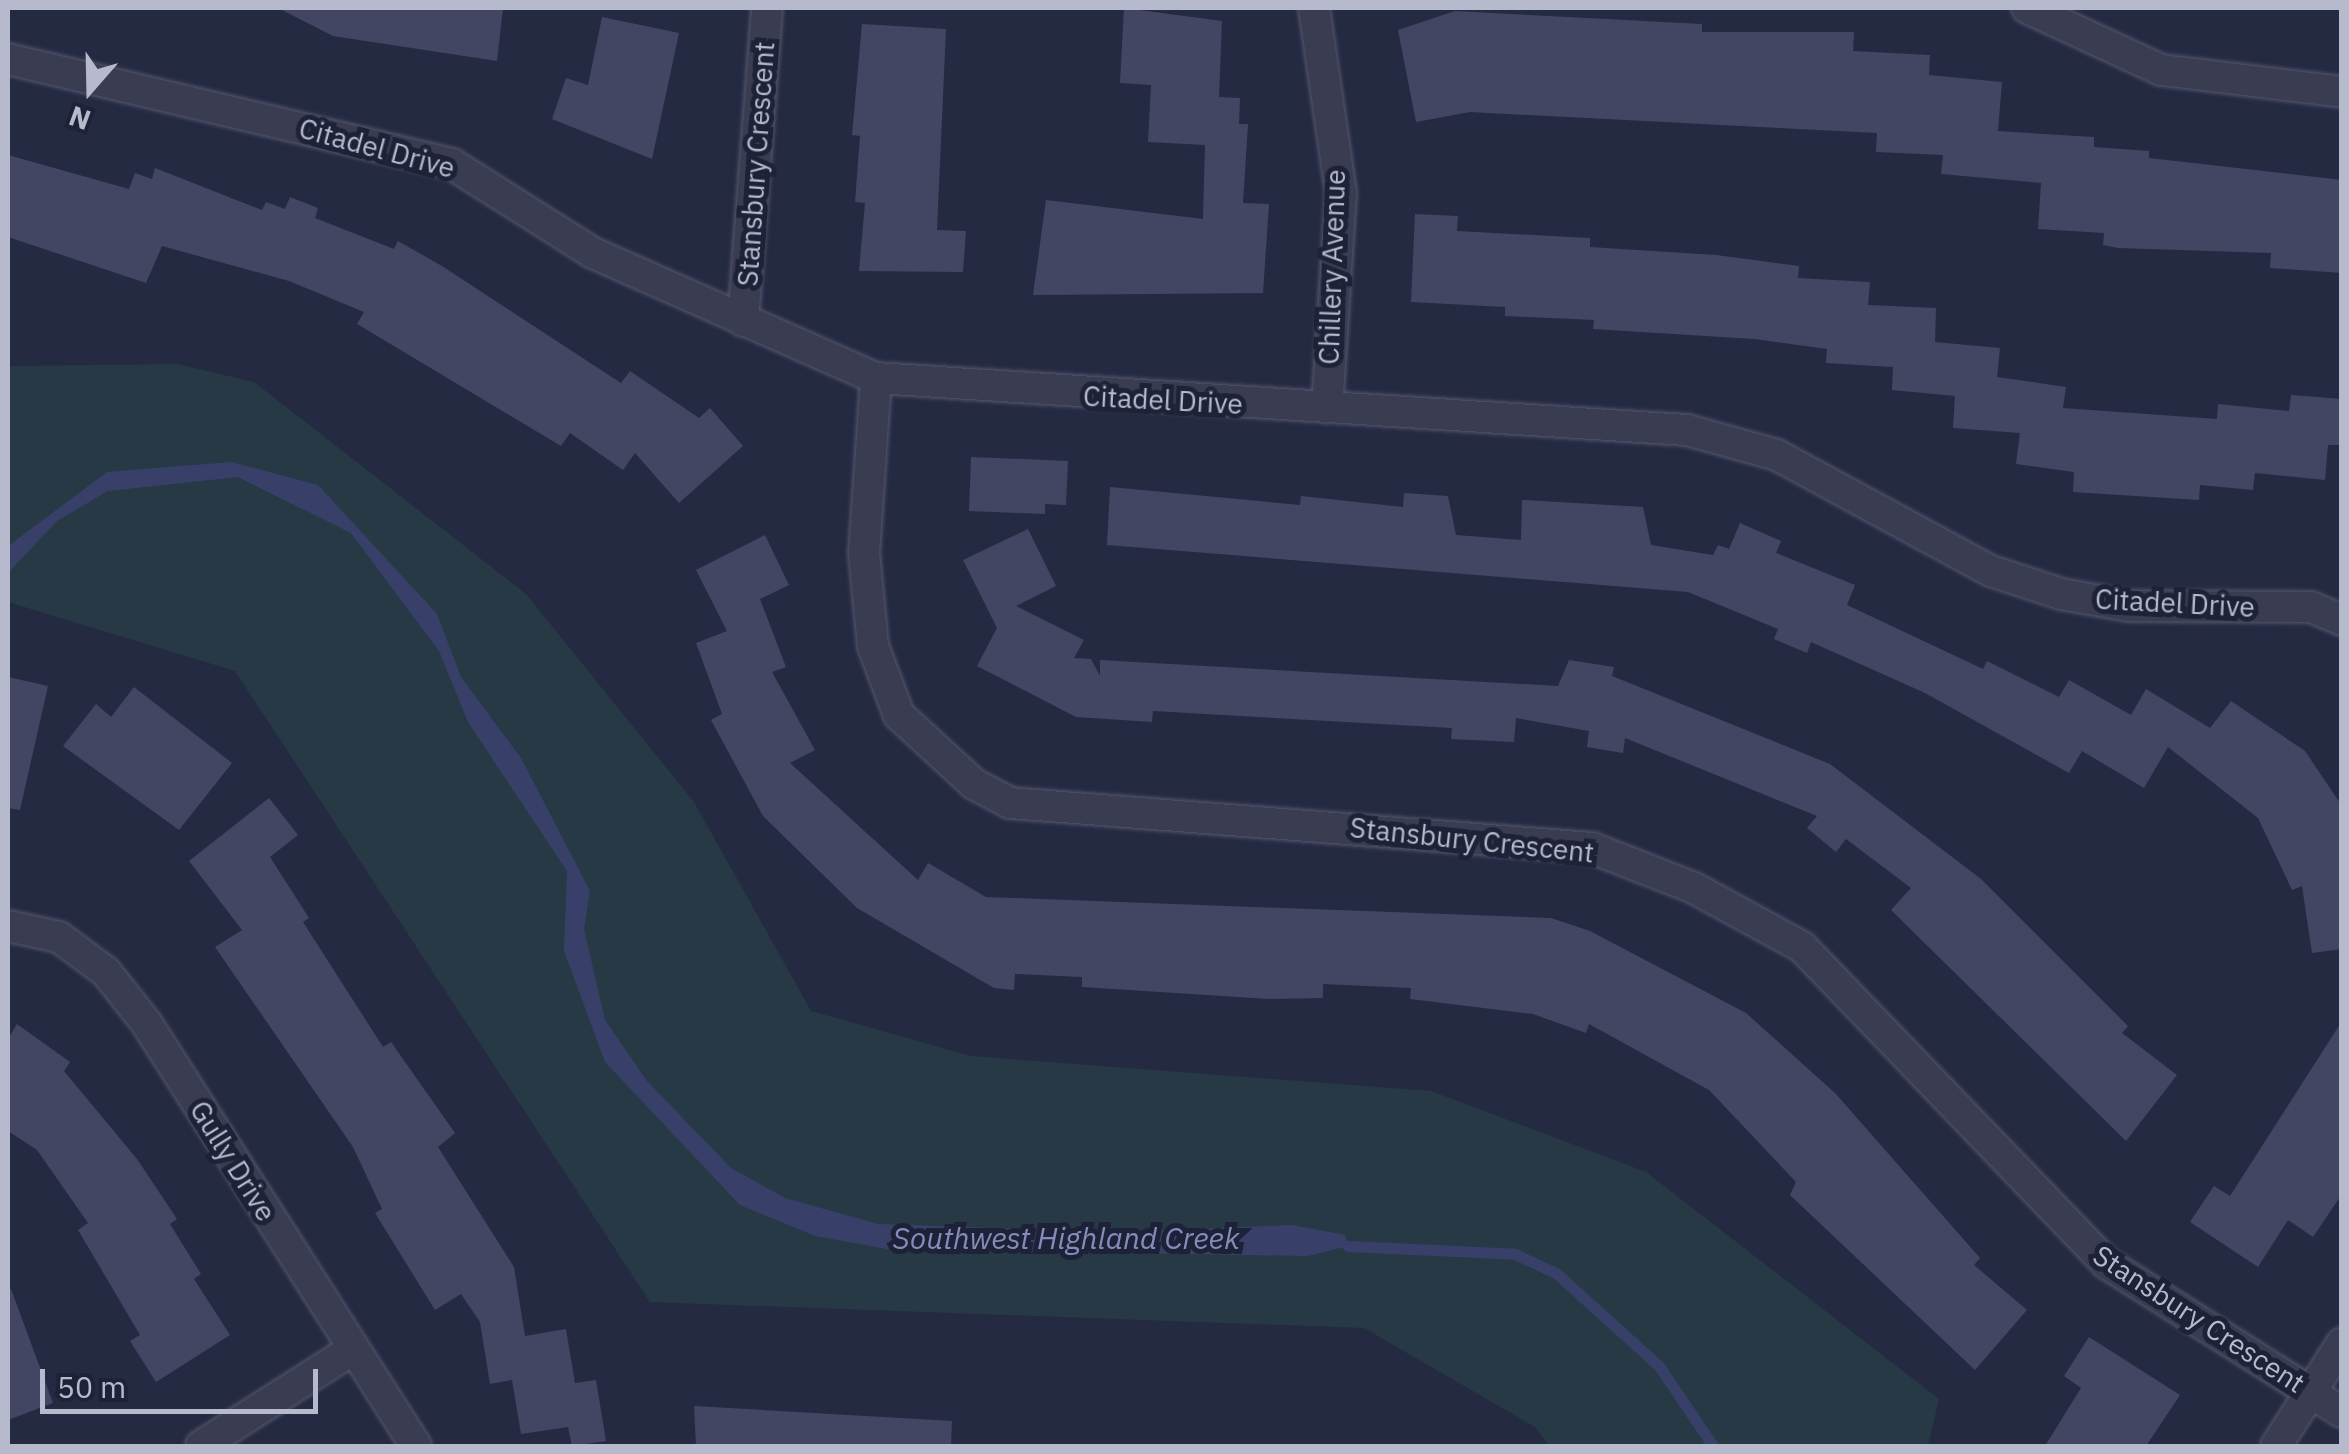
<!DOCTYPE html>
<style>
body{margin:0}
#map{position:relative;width:2349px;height:1454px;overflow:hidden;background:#252a43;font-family:"IBM Plex Sans",sans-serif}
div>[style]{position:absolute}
.green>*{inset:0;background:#273944}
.water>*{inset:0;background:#38406a}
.stream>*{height:11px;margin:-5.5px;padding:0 5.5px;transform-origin:5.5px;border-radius:5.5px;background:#38406a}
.building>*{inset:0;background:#424663}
.roads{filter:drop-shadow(0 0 2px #55586d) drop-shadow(0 0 2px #55586d)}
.street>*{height:30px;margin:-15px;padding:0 15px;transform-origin:15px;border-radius:15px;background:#3a3d52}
span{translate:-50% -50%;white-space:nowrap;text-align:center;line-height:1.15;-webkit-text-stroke:10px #1e2238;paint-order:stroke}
.street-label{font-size:28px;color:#b7b9cc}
.water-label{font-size:30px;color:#858cb8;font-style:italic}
.frame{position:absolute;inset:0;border:10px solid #b7b9cc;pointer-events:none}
.north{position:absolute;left:40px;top:40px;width:100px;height:100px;-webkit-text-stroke:8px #1e2238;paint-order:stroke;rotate:200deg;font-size:28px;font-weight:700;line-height:40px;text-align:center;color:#b7b9cc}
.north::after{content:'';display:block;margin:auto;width:35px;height:45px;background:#b7b9cc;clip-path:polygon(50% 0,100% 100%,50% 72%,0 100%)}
.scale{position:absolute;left:40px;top:1369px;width:278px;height:45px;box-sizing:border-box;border:5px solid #b7b9cc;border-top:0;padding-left:12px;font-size:30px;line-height:35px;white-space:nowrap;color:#b7b9cc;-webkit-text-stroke:8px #1e2238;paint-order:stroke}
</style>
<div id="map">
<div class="green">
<i style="clip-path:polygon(177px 364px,254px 382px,526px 594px,694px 802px,811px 1011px,971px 1056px,1431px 1091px,1646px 1172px,1939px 1399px,1928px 1446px,1549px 1446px,1535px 1427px,1364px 1328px,650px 1302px,235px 671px,8px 602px,8px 366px)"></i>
</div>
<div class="water">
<i style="clip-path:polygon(231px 462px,318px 485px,437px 614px,461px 677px,521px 758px,590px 891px,584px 929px,605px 1020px,647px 1081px,731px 1168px,785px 1198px,878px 1224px,1117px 1232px,1292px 1225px,1345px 1235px,1348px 1246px,1308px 1256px,887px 1249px,815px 1236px,740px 1205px,605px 1062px,564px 951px,567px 871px,468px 722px,439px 651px,351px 533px,238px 477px,108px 491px,57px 521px,8px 573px,8px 546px,107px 472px)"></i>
</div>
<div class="stream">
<i style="left:1348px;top:1246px;width:167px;rotate:2.7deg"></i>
<i style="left:1515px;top:1254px;width:45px;rotate:24.9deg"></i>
<i style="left:1556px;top:1273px;width:139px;rotate:42.1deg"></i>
<i style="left:1659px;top:1366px;width:97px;rotate:56deg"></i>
</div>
<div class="building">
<i style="clip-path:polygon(278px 8px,503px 8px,497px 61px,333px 36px)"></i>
<i style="clip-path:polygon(1124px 8px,1222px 21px,1219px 97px,1240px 98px,1239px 124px,1248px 124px,1243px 203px,1269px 204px,1263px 293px,1033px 295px,1046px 200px,1203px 219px,1205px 145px,1148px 142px,1151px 85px,1120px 83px)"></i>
<i style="clip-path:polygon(1455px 11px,1702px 24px,1702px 32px,1854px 32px,1853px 51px,1930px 55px,1929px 75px,2002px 82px,1998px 131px,2094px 137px,2094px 147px,2149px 151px,2149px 158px,2342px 180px,2342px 273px,2270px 268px,2271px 253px,2118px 248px,2103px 245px,2104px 233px,2038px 229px,2041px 183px,1941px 174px,1943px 155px,1876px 152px,1877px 133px,1470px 112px,1416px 122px,1398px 30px)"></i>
<i style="clip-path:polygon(602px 17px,679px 33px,652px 159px,552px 119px,566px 78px,588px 85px)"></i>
<i style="clip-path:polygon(862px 24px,946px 29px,937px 230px,966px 231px,963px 272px,859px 271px,865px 203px,855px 202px,860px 136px,852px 135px)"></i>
<i style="clip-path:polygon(8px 155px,129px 189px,135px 173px,152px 179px,155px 168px,262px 210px,266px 202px,285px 209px,290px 197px,318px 208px,315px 218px,394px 249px,398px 241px,442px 266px,621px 383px,630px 371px,699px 418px,710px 408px,743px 446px,679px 503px,635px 453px,623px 470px,570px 433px,561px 446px,357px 324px,364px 312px,289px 281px,162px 246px,146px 283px,8px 237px)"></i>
<i style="clip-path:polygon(1415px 214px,1458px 216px,1457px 231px,1590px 238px,1590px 247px,1716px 255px,1799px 266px,1798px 278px,1870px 282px,1868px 305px,1936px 308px,1935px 342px,2000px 348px,1997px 377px,2066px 387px,2063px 408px,2217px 419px,2218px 404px,2289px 411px,2291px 395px,2342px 399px,2339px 445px,2328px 445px,2325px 480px,2255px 473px,2253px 490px,2200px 485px,2199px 500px,2073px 492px,2074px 472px,2016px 464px,2020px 433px,1953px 428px,1955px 396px,1892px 390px,1893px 367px,1826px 363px,1827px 349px,1754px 339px,1593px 329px,1594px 320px,1505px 316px,1505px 307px,1411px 302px)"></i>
<i style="clip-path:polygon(971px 457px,1068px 461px,1066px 505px,1045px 504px,1045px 514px,969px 511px)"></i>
<i style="clip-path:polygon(1110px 487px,1300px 505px,1301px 496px,1403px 507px,1404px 493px,1448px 496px,1456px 535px,1521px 540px,1522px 500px,1643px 507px,1651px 545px,1713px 555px,1718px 545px,1729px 549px,1740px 523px,1781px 541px,1776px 553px,1855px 585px,1847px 605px,1983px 669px,1987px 661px,2059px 697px,2069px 680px,2131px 715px,2146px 689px,2210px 728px,2231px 701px,2305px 751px,2342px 806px,2342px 949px,2312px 953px,2302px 886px,2292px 890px,2258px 818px,2168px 747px,2144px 788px,2082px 751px,2069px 773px,1925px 693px,1811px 642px,1807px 653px,1774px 639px,1778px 629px,1688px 592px,1107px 545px)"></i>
<i style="clip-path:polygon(1028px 529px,1056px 586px,1016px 606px,1084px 640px,1074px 658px,1091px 659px,1100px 676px,1100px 660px,1558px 686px,1569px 660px,1614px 667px,1612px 676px,1830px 764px,1981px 879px,2128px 1026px,2122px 1033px,2177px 1075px,2126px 1141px,1891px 910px,1911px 888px,1846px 839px,1836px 852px,1807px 828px,1817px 816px,1625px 738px,1623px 753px,1587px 747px,1589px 731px,1516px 718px,1514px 742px,1451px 739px,1452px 728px,1153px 711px,1152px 722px,1076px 717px,977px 666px,997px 628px,963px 560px)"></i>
<i style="clip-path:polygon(765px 535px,789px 585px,760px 599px,786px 667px,772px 672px,815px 750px,790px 763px,918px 880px,928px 863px,986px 897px,1551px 918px,1590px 931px,1746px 1013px,1835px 1093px,1980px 1258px,1974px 1265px,2027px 1310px,1975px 1370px,1790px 1195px,1796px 1182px,1709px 1090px,1589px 1024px,1586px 1033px,1533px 1014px,1410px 999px,1411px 988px,1323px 984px,1323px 998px,1269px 999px,1082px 987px,1082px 977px,1015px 974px,1014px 990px,994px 988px,857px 908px,763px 816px,711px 720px,722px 714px,696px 643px,727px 631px,696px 570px)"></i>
<i style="clip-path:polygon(8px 677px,48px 686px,20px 810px,8px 808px)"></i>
<i style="clip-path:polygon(134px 687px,232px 763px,179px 830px,63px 746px,96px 704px,111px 717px)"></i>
<i style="clip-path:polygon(269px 798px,298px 835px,270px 857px,309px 918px,303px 922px,383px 1047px,391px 1042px,455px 1133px,438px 1147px,514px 1267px,525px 1336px,566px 1329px,575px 1383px,596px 1380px,606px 1441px,572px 1446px,568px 1427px,521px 1434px,512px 1380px,490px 1384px,480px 1322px,461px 1294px,435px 1310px,375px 1213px,382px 1209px,353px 1147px,215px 947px,242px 930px,189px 861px)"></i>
<i style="clip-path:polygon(2342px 1021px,2342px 1194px,2313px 1237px,2288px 1220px,2258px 1267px,2190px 1222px,2214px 1186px,2230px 1196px)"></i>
<i style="clip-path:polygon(17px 1024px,70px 1062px,64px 1071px,137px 1159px,177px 1219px,170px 1224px,201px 1274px,194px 1279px,230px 1335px,156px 1382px,130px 1341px,140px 1335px,78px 1230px,88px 1223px,37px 1150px,8px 1131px,8px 1039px)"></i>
<i style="clip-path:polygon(11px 1289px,53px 1403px,8px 1420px,8px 1290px)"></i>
<i style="clip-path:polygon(2089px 1337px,2180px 1395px,2146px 1446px,2045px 1446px,2081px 1388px,2064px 1376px)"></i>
<i style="clip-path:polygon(694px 1406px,952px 1421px,951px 1446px,696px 1446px)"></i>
</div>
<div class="roads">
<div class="street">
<i style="left:1314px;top:8px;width:187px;rotate:81.7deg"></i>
<i style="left:1341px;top:193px;width:215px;rotate:93.7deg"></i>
<i style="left:2027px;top:8px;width:148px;rotate:24.8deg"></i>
<i style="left:2161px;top:70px;width:182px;rotate:6.9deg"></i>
<i style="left:8px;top:59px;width:456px;rotate:13.3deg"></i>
<i style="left:452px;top:164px;width:165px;rotate:32.3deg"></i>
<i style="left:591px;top:252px;width:312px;rotate:23.9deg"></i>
<i style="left:876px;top:378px;width:813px;rotate:3.67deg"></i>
<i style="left:1687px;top:430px;width:93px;rotate:15.5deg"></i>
<i style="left:1777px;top:455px;width:243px;rotate:28.5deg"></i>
<i style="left:1991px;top:571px;width:74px;rotate:18.2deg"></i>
<i style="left:2061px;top:594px;width:69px;rotate:10deg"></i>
<i style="left:2129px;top:606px;width:182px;rotate:0.3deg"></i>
<i style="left:2311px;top:607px;width:34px;rotate:23deg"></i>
<i style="left:743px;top:321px;width:314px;rotate:-85.6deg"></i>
<i style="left:876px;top:378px;width:175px;rotate:93.9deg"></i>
<i style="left:864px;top:553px;width:93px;rotate:84.5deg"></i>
<i style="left:873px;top:646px;width:74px;rotate:69.4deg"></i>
<i style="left:899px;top:715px;width:102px;rotate:42.6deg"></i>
<i style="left:974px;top:784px;width:41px;rotate:27.8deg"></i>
<i style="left:1010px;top:803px;width:584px;rotate:4.42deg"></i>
<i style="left:1592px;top:848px;width:110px;rotate:21.4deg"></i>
<i style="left:1694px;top:888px;width:123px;rotate:28.6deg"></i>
<i style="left:1802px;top:947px;width:438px;rotate:46.1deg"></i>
<i style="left:2106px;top:1263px;width:279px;rotate:32.3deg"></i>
<i style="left:8px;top:926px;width:52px;rotate:12.2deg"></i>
<i style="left:59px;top:937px;width:59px;rotate:36.7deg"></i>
<i style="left:106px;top:972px;width:66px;rotate:51.7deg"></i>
<i style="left:147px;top:1024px;width:500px;rotate:57.48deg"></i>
<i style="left:201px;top:1446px;width:180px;rotate:-32.5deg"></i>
<i style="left:2276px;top:1446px;width:122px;rotate:-57.3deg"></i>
</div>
</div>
<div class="street-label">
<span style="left:377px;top:148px;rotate:15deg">Citadel Drive</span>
<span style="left:756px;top:164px;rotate:-86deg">Stansbury Crescent</span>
<span style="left:1332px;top:267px;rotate:-88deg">Chillery Avenue</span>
<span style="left:1163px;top:400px;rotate:3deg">Citadel Drive</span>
<span style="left:2175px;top:603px;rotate:3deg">Citadel Drive</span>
<span style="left:1472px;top:840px;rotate:6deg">Stansbury Crescent</span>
<span style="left:233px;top:1161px;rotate:58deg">Gully Drive</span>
<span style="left:2199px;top:1319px;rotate:33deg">Stansbury Crescent</span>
</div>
<div class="water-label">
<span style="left:1066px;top:1238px">Southwest Highland Creek</span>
</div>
<div class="frame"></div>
<div class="north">N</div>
<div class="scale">50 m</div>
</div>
